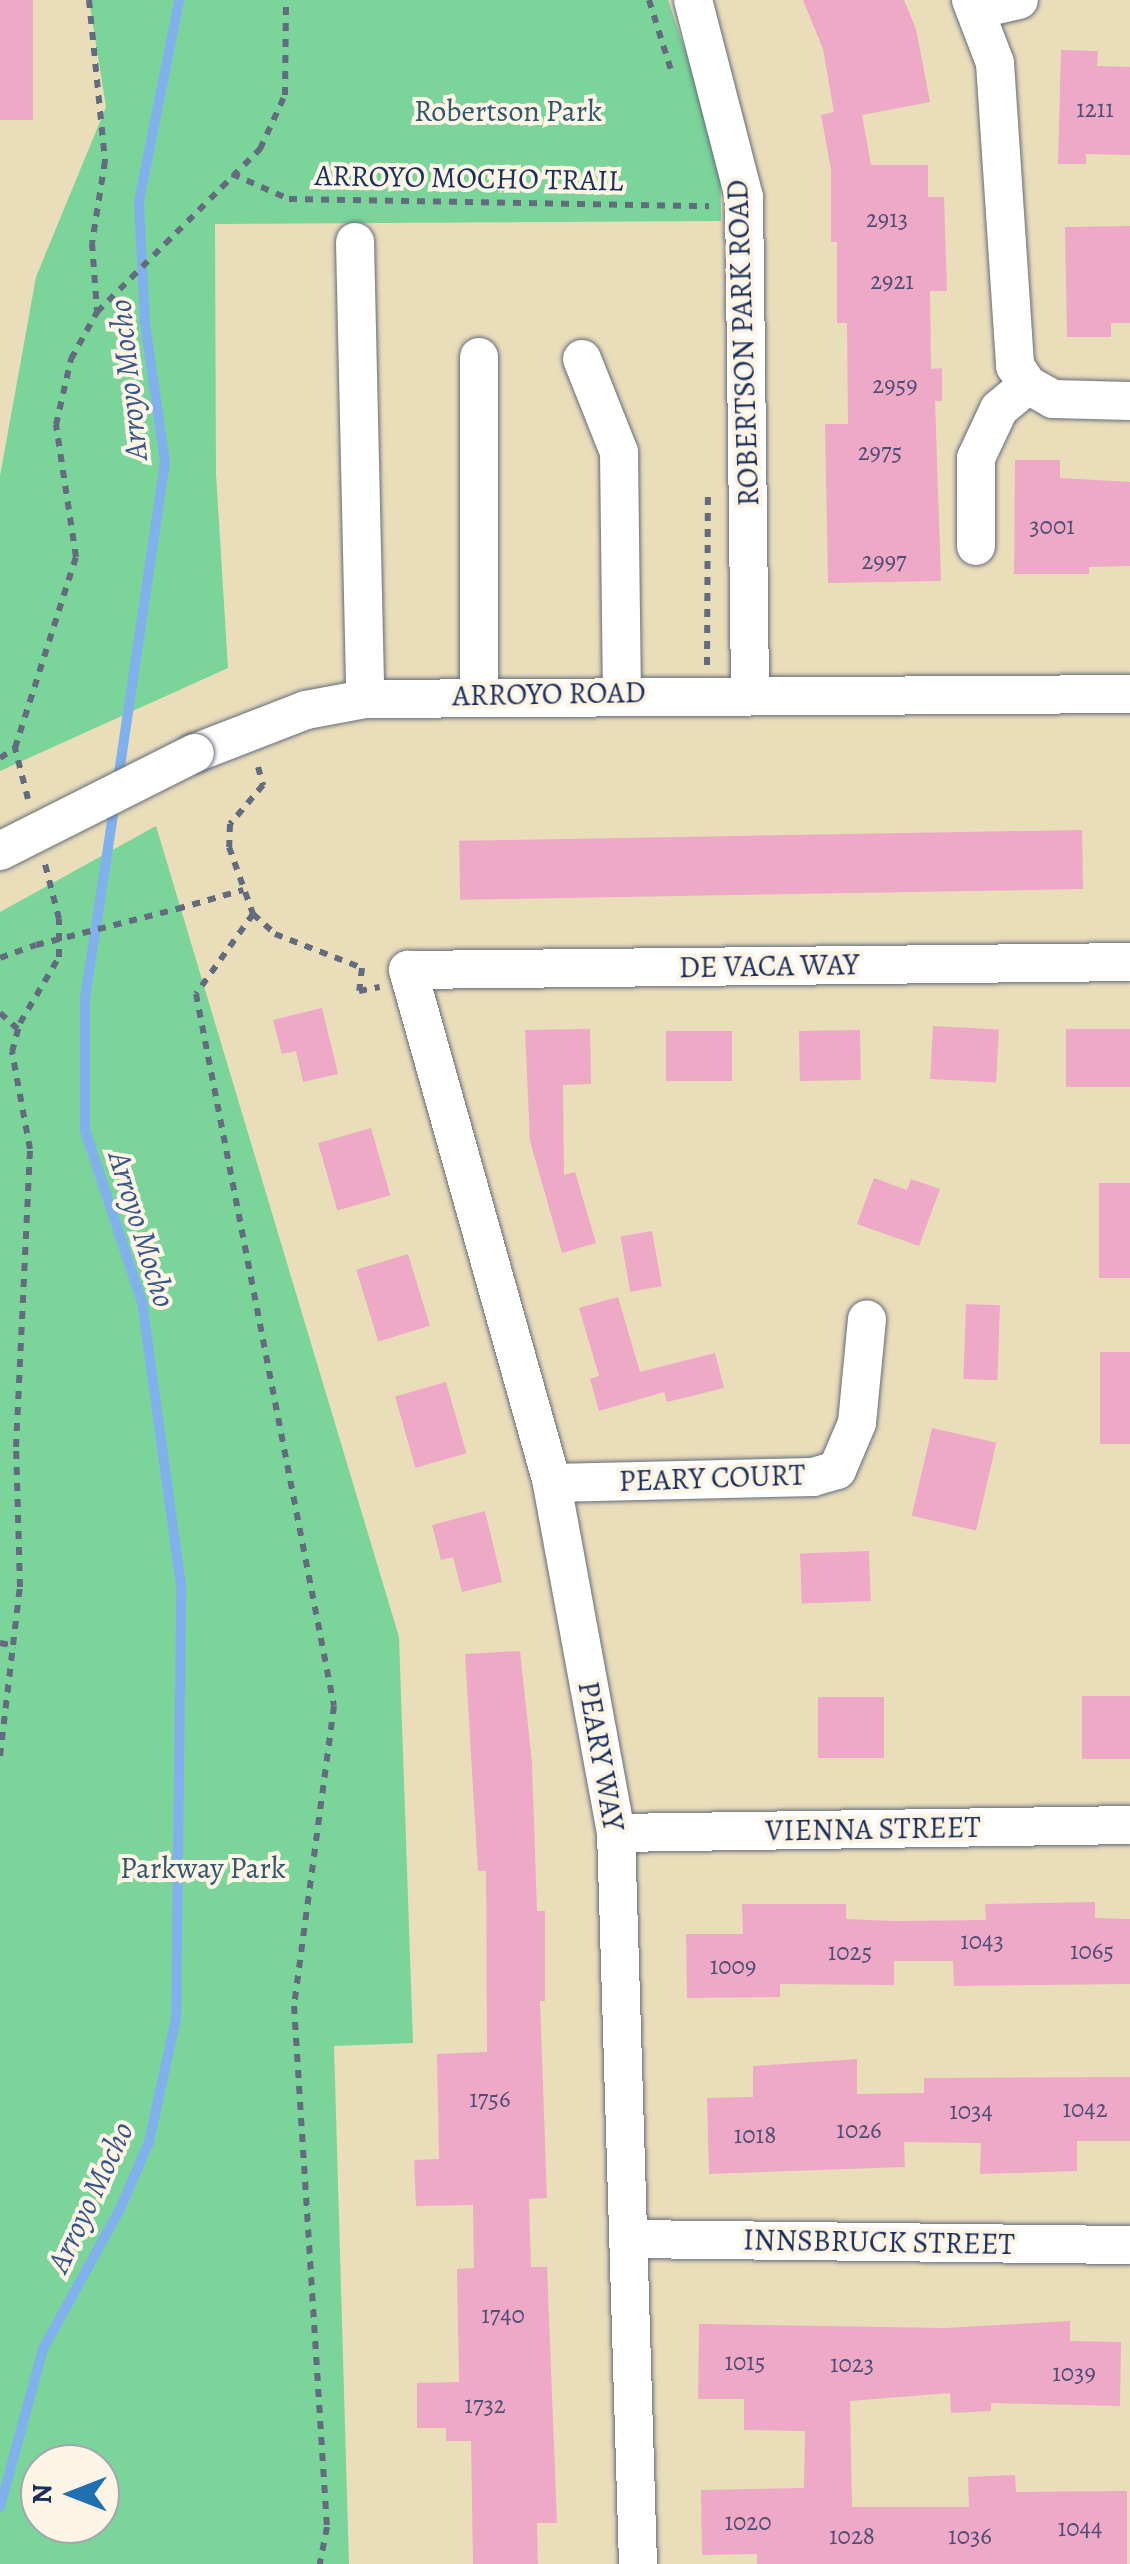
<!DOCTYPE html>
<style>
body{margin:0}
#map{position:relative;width:1130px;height:2564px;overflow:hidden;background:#eaddba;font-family:Alegreya,serif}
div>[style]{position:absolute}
.green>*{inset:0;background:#7bd49a}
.stream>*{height:10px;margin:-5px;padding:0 5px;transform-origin:5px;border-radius:5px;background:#80b1ec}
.building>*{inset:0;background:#eda9c6;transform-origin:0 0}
.path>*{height:6px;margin-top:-3px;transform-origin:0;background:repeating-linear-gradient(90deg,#636c7e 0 8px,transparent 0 16px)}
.roads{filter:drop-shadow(0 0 2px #636c7e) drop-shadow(0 0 2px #636c7e)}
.minor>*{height:38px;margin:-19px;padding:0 19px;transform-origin:19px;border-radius:19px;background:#fff}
.path-bridge>*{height:6px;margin-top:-3px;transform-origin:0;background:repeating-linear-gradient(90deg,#636c7e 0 8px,transparent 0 16px)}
.bridges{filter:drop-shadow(0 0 2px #636c7e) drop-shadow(0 0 2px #636c7e)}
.minor-bridge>*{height:38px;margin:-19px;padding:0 19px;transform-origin:19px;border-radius:19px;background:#fff}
span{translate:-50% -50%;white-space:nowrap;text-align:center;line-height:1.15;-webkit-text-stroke:8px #fcf5e5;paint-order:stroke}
.number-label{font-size:25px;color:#504e78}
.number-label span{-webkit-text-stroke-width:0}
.park-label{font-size:30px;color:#33586d}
.street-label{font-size:30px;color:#1b2f5e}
.water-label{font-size:32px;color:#395689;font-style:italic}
.north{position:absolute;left:20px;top:2444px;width:100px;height:100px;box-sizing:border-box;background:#fcf5e5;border:2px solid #a2a6af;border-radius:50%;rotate:270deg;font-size:28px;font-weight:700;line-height:40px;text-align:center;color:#1b2f5e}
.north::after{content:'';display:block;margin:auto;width:35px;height:45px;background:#1f6fb2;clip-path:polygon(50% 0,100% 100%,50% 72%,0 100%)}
</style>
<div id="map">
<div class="green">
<i style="clip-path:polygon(89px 0,668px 0,720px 155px,721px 221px,215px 224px,216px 474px,228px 668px,0 771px,0 476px,36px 277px,106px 107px)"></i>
<i style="clip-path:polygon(evenodd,156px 826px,399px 1637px,413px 2043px,334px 2046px,349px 2564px,0 2564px,0 912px,156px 826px,100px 2464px,100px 2524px,40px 2524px,40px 2464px,100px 2464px)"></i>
</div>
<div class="stream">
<i style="left:118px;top:780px;width:321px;rotate:-81.6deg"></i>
<i style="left:165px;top:462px;width:139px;rotate:-98.2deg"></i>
<i style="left:145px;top:324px;width:123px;rotate:-92.8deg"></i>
<i style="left:139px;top:201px;width:205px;rotate:-78.7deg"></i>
<i style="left:0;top:2507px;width:164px;rotate:-74.8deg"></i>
<i style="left:43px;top:2349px;width:158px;rotate:-61.2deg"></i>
<i style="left:119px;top:2211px;width:75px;rotate:-66.5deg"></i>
<i style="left:149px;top:2142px;width:127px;rotate:-77.7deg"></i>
<i style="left:176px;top:2018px;width:432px;rotate:-89.3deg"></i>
<i style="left:181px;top:1586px;width:287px;rotate:-97.8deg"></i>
<i style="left:142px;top:1302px;width:180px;rotate:-108.4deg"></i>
<i style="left:85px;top:1131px;width:133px;rotate:-90deg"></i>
<i style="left:85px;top:998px;width:198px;rotate:-81.3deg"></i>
</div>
<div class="building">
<i style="left:0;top:0;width:33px;height:120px"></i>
<i style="clip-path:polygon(803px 0,904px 0,916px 29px,930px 102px,862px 115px,871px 165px,928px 165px,928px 197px,944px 197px,947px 291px,930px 291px,931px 369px,942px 368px,942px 401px,935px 401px,941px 581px,828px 583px,825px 424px,848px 424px,847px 323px,837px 323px,837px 242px,831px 242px,831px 169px,821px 115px,834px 112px,823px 49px)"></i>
<i style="clip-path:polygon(1061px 50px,1098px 51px,1097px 66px,1130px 67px,1130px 155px,1086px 154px,1086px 164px,1058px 164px)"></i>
<i style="clip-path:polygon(1130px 226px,1130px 323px,1111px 323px,1111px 337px,1067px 337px,1065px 227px)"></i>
<i style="clip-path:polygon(1015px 460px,1060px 460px,1060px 478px,1130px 482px,1130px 566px,1089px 567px,1089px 574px,1014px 574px)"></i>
<i style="left:1082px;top:830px;width:59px;height:623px;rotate:89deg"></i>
<i style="clip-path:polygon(322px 1008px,338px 1074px,303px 1082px,296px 1051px,282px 1054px,273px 1020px)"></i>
<i style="left:933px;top:1026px;width:66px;height:53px;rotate:3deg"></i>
<i style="clip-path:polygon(590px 1029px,591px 1084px,563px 1085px,564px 1175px,575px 1172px,596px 1243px,562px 1253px,530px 1141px,525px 1030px)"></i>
<i style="left:1130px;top:1029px;width:58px;height:64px;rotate:90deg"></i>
<i style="left:860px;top:1030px;width:50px;height:61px;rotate:89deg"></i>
<i style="left:666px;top:1031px;width:66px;height:50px"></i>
<i style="left:371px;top:1128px;width:70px;height:55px;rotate:74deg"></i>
<i style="clip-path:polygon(874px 1178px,907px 1190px,911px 1179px,940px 1189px,919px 1246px,857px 1224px)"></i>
<i style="left:1130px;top:1183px;width:95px;height:31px;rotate:90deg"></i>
<i style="left:652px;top:1231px;width:56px;height:32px;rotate:80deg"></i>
<i style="left:408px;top:1254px;width:75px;height:54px;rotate:73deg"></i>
<i style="clip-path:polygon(618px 1297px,640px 1372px,715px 1353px,724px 1388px,667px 1402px,664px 1392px,599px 1411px,590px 1379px,599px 1376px,579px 1308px)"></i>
<i style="left:966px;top:1304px;width:34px;height:75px;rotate:2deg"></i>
<i style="left:1100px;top:1352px;width:30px;height:92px"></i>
<i style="left:446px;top:1382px;width:74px;height:53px;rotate:74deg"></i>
<i style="left:932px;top:1428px;width:66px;height:90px;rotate:13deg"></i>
<i style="clip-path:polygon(485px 1511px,502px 1582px,462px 1592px,453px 1557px,441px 1560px,432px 1525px)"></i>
<i style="left:869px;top:1551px;width:50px;height:69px;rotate:88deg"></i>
<i style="clip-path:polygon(520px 1651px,532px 1763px,537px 1911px,545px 1911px,545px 2001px,540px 2001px,547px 2198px,529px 2199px,531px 2267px,547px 2267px,557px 2523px,537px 2523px,538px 2564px,473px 2564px,471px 2441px,446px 2441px,446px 2428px,417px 2428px,417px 2383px,459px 2382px,457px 2269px,474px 2268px,473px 2205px,416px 2206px,414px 2160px,439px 2159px,437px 2054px,487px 2052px,486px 1871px,478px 1871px,465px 1654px)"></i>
<i style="left:1130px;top:1696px;width:63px;height:48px;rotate:90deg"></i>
<i style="left:818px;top:1697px;width:66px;height:61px"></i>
<i style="clip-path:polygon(1095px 1902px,1095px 1918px,1130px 1919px,1130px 1984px,954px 1986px,953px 1961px,894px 1961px,894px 1985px,780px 1984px,780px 1997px,687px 1998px,686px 1934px,743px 1934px,742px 1904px,846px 1904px,846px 1919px,895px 1921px,986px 1920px,985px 1904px)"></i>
<i style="clip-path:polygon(857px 2059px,857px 2094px,924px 2093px,924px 2078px,1130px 2077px,1130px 2141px,1077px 2141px,1077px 2171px,980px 2174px,981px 2143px,904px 2142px,905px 2167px,709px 2174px,707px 2098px,753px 2097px,753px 2066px)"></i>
<i style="clip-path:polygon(1070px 2321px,1070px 2341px,1121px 2342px,1120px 2406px,991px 2403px,991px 2411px,951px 2413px,950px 2393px,850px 2401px,852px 2507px,969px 2507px,968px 2477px,1015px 2475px,1016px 2492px,1127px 2491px,1127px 2564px,757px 2564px,757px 2554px,702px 2555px,701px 2490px,804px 2488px,805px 2431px,744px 2430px,744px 2399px,698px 2399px,699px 2324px,945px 2328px)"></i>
</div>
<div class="path">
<i style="left:89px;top:0;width:162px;rotate:84.3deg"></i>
<i style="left:105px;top:161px;width:83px;rotate:99deg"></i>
<i style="left:92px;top:243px;width:68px;rotate:85.8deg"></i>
<i style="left:649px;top:0;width:73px;rotate:72.6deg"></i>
<i style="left:232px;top:174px;width:62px;rotate:23.7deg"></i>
<i style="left:289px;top:199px;width:420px;rotate:1deg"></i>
<i style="left:707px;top:665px;width:173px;rotate:-89.7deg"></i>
<i style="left:0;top:758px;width:18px;rotate:-34deg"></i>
<i style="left:258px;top:767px;width:19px;rotate:74deg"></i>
<i style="left:263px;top:785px;width:51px;rotate:130.2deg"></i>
<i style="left:230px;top:824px;width:23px;rotate:92deg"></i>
<i style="left:229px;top:847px;width:71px;rotate:70.3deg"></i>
<i style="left:253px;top:914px;width:30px;rotate:42deg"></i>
<i style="left:275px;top:934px;width:93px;rotate:21.3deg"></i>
<i style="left:362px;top:968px;width:23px;rotate:97deg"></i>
<i style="left:359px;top:991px;width:21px;rotate:-11deg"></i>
<i style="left:28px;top:799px;width:53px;rotate:-104.3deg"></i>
<i style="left:15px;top:748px;width:201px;rotate:-72.3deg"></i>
<i style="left:76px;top:557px;width:134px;rotate:-98.6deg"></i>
<i style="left:56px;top:425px;width:68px;rotate:-77.2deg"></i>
<i style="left:71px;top:359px;width:54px;rotate:-61deg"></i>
<i style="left:97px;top:312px;width:231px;rotate:-45deg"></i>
<i style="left:260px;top:149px;width:60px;rotate:-65.2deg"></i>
<i style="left:285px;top:95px;width:95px;rotate:-89.4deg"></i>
<i style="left:177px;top:909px;width:69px;rotate:-16.1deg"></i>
<i style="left:253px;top:914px;width:98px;rotate:125.5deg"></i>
<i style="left:196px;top:994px;width:725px;rotate:79.03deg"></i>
<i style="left:334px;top:1706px;width:303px;rotate:97.6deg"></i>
<i style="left:294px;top:2006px;width:522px;rotate:86.38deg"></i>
<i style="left:327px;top:2527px;width:38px;rotate:101deg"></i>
<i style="left:0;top:958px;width:38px;rotate:-20deg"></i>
<i style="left:0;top:1013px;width:25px;rotate:42deg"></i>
<i style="left:0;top:1643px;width:16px;rotate:11deg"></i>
<i style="left:0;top:1756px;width:170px;rotate:-83.3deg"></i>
<i style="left:20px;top:1587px;width:140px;rotate:-91.6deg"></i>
<i style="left:16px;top:1447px;width:298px;rotate:-87.3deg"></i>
<i style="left:30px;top:1149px;width:99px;rotate:-100.5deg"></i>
<i style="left:12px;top:1052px;width:30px;rotate:-75deg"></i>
<i style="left:20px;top:1023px;width:77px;rotate:-59.4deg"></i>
<i style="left:59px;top:957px;width:38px;rotate:-90deg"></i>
<i style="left:59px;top:919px;width:57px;rotate:-104.3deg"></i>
</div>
<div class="roads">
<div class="minor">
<i style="left:693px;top:0;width:203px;rotate:75.5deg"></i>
<i style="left:744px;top:197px;width:496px;rotate:89.3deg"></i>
<i style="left:971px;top:0;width:67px;rotate:69.1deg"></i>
<i style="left:995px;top:63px;width:304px;rotate:86.2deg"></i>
<i style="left:1015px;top:366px;width:23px;rotate:56deg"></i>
<i style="left:1028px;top:385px;width:29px;rotate:29deg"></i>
<i style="left:1053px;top:399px;width:77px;rotate:1.5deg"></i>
<i style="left:975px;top:10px;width:45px;rotate:-12.8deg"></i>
<i style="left:355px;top:242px;width:457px;rotate:88.7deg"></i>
<i style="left:479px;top:357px;width:337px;rotate:90deg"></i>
<i style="left:582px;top:359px;width:100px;rotate:68.3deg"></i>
<i style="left:619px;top:452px;width:241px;rotate:89.3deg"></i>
<i style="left:976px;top:546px;width:88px;rotate:-90deg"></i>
<i style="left:976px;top:458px;width:54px;rotate:-64.9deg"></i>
<i style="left:999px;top:409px;width:38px;rotate:-40deg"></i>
<i style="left:195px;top:753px;width:119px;rotate:-21.2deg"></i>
<i style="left:306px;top:710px;width:60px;rotate:-10.6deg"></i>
<i style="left:365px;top:699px;width:765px;rotate:-0.37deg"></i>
<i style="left:552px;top:1483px;width:261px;rotate:-1.3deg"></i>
<i style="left:813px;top:1477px;width:25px;rotate:-16deg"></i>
<i style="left:837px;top:1470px;width:51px;rotate:-66.9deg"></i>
<i style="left:857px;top:1423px;width:104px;rotate:-84.5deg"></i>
<i style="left:616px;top:1833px;width:514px;rotate:-0.89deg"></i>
<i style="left:629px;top:2239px;width:501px;rotate:0.69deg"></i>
<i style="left:638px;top:2564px;width:731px;rotate:-91.72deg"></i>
<i style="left:616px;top:1833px;width:356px;rotate:-100.4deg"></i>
<i style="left:552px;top:1483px;width:533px;rotate:-105.68deg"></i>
<i style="left:408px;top:970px;width:722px;rotate:-0.63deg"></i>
</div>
</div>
<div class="path-bridge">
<i style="left:36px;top:945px;width:146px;rotate:-14.3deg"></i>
</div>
<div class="bridges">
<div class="minor-bridge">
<i style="left:0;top:851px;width:218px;rotate:-26.7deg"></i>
</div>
</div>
<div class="number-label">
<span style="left:1095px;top:109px">1211</span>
<span style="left:887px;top:219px">2913</span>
<span style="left:892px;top:281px">2921</span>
<span style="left:895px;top:385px">2959</span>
<span style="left:880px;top:452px">2975</span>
<span style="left:1052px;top:526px">3001</span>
<span style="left:884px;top:561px">2997</span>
<span style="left:982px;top:1941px">1043</span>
<span style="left:1092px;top:1951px">1065</span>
<span style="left:850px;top:1952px">1025</span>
<span style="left:733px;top:1966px">1009</span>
<span style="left:490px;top:2099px">1756</span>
<span style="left:1085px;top:2109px">1042</span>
<span style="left:971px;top:2111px">1034</span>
<span style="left:859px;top:2130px">1026</span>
<span style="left:755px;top:2135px">1018</span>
<span style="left:503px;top:2315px">1740</span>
<span style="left:745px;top:2362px">1015</span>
<span style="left:852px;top:2364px">1023</span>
<span style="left:1074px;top:2373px">1039</span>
<span style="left:485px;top:2405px">1732</span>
<span style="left:748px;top:2522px">1020</span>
<span style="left:1080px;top:2528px">1044</span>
<span style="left:852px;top:2536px">1028</span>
<span style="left:970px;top:2536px">1036</span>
</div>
<div class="park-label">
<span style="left:508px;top:111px">Robertson Park</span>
<span style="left:203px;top:1868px">Parkway Park</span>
</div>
<div class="street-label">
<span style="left:469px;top:178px;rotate:1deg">ARROYO MOCHO TRAIL</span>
<span style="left:743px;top:343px;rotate:-92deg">ROBERTSON PARK ROAD</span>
<span style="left:549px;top:694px;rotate:-1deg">ARROYO ROAD</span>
<span style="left:769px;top:966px;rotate:-1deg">DE VACA WAY</span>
<span style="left:712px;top:1478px;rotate:-2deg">PEARY COURT</span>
<span style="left:601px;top:1756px;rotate:80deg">PEARY WAY</span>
<span style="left:873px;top:1829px;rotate:-1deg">VIENNA STREET</span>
<span style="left:879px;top:2242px;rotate:1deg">INNSBRUCK STREET</span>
</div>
<div class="water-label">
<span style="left:128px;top:380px;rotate:-96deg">Arroyo Mocho</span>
<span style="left:142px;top:1229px;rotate:73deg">Arroyo Mocho</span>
<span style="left:90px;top:2197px;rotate:-65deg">Arroyo Mocho</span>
</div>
<div class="north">N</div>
</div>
